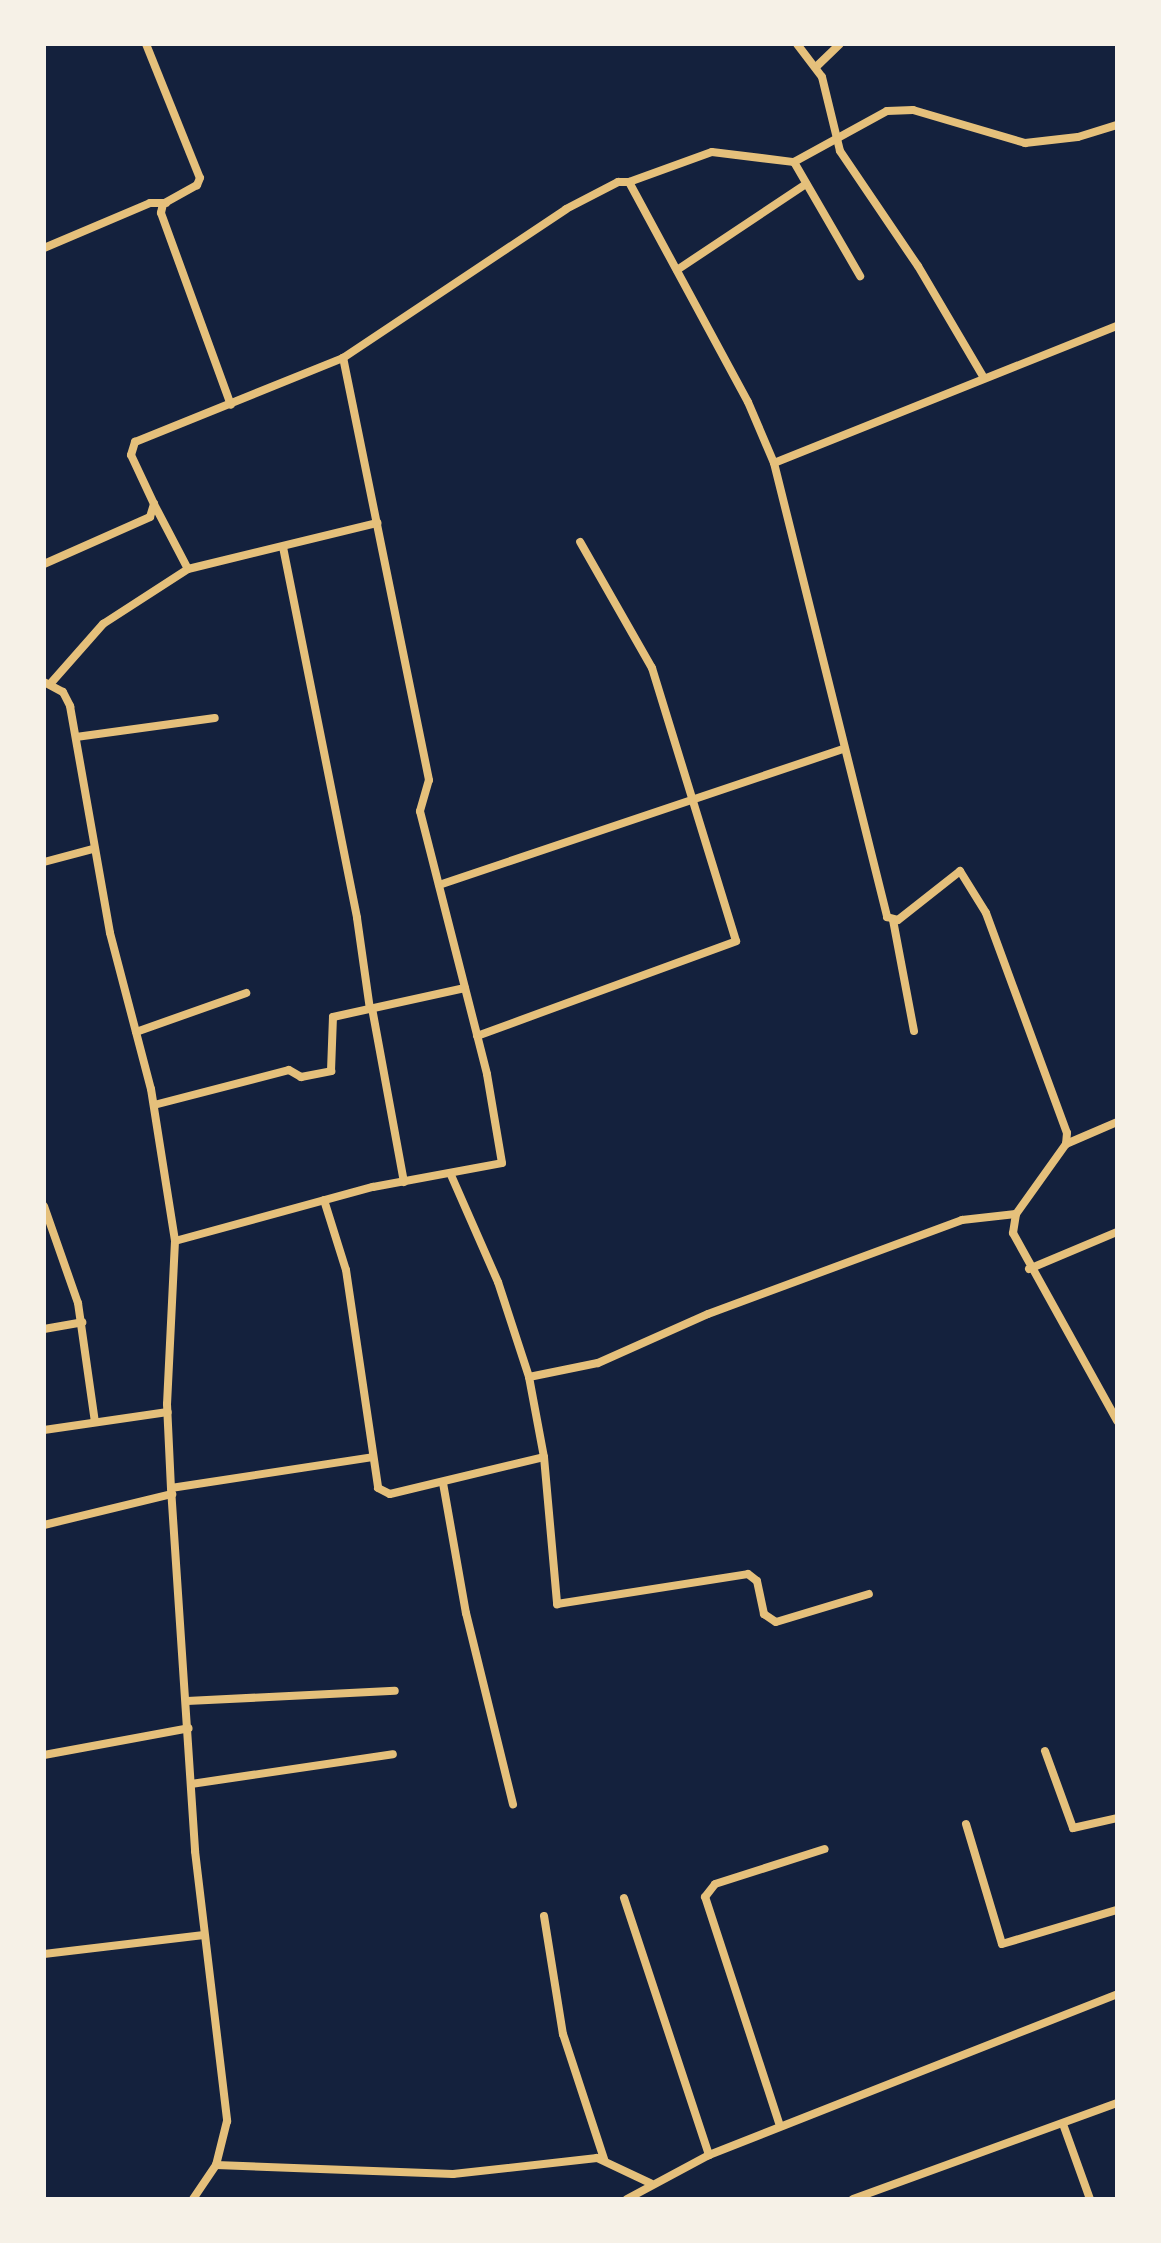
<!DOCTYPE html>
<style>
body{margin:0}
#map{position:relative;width:1161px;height:2243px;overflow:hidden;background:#14213d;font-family:Rubik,sans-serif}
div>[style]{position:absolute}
.minor>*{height:8px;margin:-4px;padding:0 4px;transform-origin:4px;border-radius:4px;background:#e5c07b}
span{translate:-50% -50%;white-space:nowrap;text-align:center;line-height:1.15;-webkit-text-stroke:7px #f6f1e7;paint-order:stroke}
.frame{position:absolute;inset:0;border:46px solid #f6f1e7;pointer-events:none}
</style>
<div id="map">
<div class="minor">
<i style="left:146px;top:44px;width:144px;rotate:68.1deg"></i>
<i style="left:200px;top:178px;width:8px;rotate:113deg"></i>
<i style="left:197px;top:185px;width:39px;rotate:151deg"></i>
<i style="left:163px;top:204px;width:9px;rotate:103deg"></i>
<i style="left:161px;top:213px;width:204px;rotate:70deg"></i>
<i style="left:797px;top:44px;width:41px;rotate:52.9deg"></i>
<i style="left:822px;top:77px;width:76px;rotate:76.3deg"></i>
<i style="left:840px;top:151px;width:139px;rotate:55.9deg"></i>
<i style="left:918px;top:266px;width:130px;rotate:59.5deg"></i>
<i style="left:816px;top:67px;width:33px;rotate:-44deg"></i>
<i style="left:794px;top:162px;width:132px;rotate:59.9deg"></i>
<i style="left:629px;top:182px;width:88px;rotate:-19.9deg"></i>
<i style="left:712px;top:152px;width:83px;rotate:7deg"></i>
<i style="left:794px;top:162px;width:106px;rotate:-28.7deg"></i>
<i style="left:887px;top:111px;width:26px;rotate:-2deg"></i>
<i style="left:913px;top:110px;width:117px;rotate:16.4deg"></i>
<i style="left:1025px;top:143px;width:53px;rotate:-6.5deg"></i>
<i style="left:1078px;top:137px;width:41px;rotate:-17.1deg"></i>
<i style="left:44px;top:248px;width:115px;rotate:-23deg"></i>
<i style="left:150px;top:203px;width:16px"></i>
<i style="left:677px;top:270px;width:155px;rotate:-33.7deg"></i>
<i style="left:774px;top:463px;width:369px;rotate:-21.8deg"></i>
<i style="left:155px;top:506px;width:71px;rotate:62.4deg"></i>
<i style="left:283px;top:547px;width:378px;rotate:78.7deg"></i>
<i style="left:357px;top:918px;width:92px;rotate:81.9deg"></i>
<i style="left:44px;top:564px;width:116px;rotate:-23.9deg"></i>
<i style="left:150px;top:517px;width:14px;rotate:-73deg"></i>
<i style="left:154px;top:504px;width:54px;rotate:-115.1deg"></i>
<i style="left:131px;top:455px;width:14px;rotate:-73deg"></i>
<i style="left:135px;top:442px;width:224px;rotate:-22deg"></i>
<i style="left:343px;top:358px;width:268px;rotate:-33.7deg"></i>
<i style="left:566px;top:209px;width:59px;rotate:-27.4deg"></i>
<i style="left:618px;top:182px;width:11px"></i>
<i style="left:629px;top:182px;width:250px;rotate:61.6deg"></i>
<i style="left:748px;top:402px;width:66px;rotate:66.9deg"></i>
<i style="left:774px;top:463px;width:468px;rotate:76deg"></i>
<i style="left:887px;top:917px;width:11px;rotate:15deg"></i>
<i style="left:898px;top:920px;width:79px;rotate:-38.3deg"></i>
<i style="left:960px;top:871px;width:49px;rotate:58.2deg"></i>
<i style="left:986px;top:913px;width:234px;rotate:69.8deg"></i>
<i style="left:1067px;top:1133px;width:11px;rotate:95deg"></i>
<i style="left:1066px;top:1144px;width:86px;rotate:125.5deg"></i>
<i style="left:1016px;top:1214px;width:19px;rotate:99deg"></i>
<i style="left:1013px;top:1233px;width:215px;rotate:61deg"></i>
<i style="left:44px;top:682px;width:21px;rotate:28deg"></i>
<i style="left:63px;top:692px;width:16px;rotate:63deg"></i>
<i style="left:70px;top:706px;width:230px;rotate:80deg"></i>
<i style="left:110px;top:933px;width:161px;rotate:75.3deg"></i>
<i style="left:151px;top:1089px;width:154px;rotate:81deg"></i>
<i style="left:175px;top:1241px;width:163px;rotate:92.8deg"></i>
<i style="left:167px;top:1404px;width:84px;rotate:87.3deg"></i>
<i style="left:171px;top:1488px;width:364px;rotate:86.2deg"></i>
<i style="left:195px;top:1851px;width:272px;rotate:83.2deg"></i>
<i style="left:227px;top:2121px;width:45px;rotate:104deg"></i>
<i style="left:216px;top:2165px;width:41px;rotate:124.1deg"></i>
<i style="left:51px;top:683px;width:79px;rotate:-48.6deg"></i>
<i style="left:103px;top:624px;width:101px;rotate:-32.9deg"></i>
<i style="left:188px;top:569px;width:195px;rotate:-13.7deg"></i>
<i style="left:76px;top:737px;width:140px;rotate:-7.8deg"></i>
<i style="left:44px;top:862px;width:51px;rotate:-14.9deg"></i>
<i style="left:439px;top:885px;width:427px;rotate:-18.6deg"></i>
<i style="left:893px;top:920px;width:113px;rotate:79.3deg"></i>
<i style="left:372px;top:1008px;width:177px;rotate:79.6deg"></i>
<i style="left:136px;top:1032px;width:117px;rotate:-19.5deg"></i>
<i style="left:477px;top:1036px;width:276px;rotate:-20.1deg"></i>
<i style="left:736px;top:941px;width:286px;rotate:-107.1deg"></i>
<i style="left:652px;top:668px;width:145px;rotate:-119.7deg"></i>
<i style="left:154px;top:1105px;width:139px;rotate:-14.5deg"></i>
<i style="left:289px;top:1070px;width:14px;rotate:30deg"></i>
<i style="left:301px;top:1077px;width:31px;rotate:-11deg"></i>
<i style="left:331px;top:1071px;width:54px;rotate:-87.9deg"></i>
<i style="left:333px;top:1017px;width:135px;rotate:-12.4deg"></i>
<i style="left:1066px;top:1144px;width:56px;rotate:-23.3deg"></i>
<i style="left:451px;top:1175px;width:117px;rotate:66.3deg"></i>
<i style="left:498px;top:1282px;width:100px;rotate:71.9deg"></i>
<i style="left:529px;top:1377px;width:81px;rotate:79.4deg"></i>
<i style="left:544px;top:1457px;width:148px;rotate:84.9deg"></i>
<i style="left:557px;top:1604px;width:193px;rotate:-8.9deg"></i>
<i style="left:748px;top:1574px;width:11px;rotate:38deg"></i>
<i style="left:757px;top:1581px;width:34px;rotate:78deg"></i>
<i style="left:764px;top:1614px;width:14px;rotate:34deg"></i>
<i style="left:776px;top:1622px;width:97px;rotate:-16.8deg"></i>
<i style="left:324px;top:1200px;width:73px;rotate:72.6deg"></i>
<i style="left:346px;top:1270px;width:220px;rotate:81.6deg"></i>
<i style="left:378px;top:1488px;width:13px;rotate:27deg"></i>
<i style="left:390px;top:1494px;width:158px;rotate:-13.5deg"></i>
<i style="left:44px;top:1206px;width:103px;rotate:70.7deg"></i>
<i style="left:78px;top:1303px;width:120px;rotate:81.9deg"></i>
<i style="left:175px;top:1241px;width:205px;rotate:-15.3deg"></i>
<i style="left:373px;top:1187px;width:131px;rotate:-10.5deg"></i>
<i style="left:502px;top:1163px;width:90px;rotate:-99.6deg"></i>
<i style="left:487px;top:1074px;width:271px;rotate:-104.3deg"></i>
<i style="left:420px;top:811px;width:32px;rotate:-74deg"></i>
<i style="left:429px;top:780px;width:431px;rotate:-101.5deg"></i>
<i style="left:1029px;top:1269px;width:95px;rotate:-22.8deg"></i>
<i style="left:44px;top:1329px;width:39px;rotate:-10deg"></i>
<i style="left:529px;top:1377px;width:70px;rotate:-11.5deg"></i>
<i style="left:598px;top:1363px;width:120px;rotate:-24deg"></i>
<i style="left:708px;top:1314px;width:271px;rotate:-20.3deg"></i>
<i style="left:962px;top:1220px;width:54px;rotate:-6.3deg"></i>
<i style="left:44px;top:1430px;width:125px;rotate:-8.3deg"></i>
<i style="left:443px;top:1483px;width:132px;rotate:80deg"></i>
<i style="left:466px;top:1613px;width:197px;rotate:76.2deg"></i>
<i style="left:171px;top:1488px;width:204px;rotate:-8.7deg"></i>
<i style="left:44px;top:1525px;width:132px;rotate:-13.6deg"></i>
<i style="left:187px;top:1701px;width:208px;rotate:-2.8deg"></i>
<i style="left:1045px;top:1751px;width:82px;rotate:70deg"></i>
<i style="left:1073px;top:1828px;width:45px;rotate:-12.8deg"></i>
<i style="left:44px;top:1755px;width:147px;rotate:-10.5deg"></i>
<i style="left:191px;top:1784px;width:204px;rotate:-8.4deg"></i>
<i style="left:966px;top:1824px;width:125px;rotate:73.3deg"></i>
<i style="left:1002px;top:1944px;width:120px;rotate:-16.5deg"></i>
<i style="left:624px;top:1898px;width:271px;rotate:71.7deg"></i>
<i style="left:544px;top:1916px;width:120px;rotate:80.9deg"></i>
<i style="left:563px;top:2034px;width:132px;rotate:71.8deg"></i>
<i style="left:44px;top:1954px;width:161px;rotate:-6.8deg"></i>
<i style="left:1063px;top:2124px;width:80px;rotate:70.2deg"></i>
<i style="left:780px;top:2126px;width:241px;rotate:-108.1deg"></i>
<i style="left:705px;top:1897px;width:16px;rotate:-52deg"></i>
<i style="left:715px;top:1884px;width:115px;rotate:-17.7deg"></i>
<i style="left:216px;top:2165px;width:237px;rotate:2.2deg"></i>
<i style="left:453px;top:2174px;width:145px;rotate:-6.3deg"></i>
<i style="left:597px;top:2158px;width:59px;rotate:25.3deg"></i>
<i style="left:627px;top:2199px;width:93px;rotate:-28.2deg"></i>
<i style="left:709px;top:2155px;width:439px;rotate:-21.5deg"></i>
<i style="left:853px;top:2199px;width:281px;rotate:-20deg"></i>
</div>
<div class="frame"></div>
</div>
